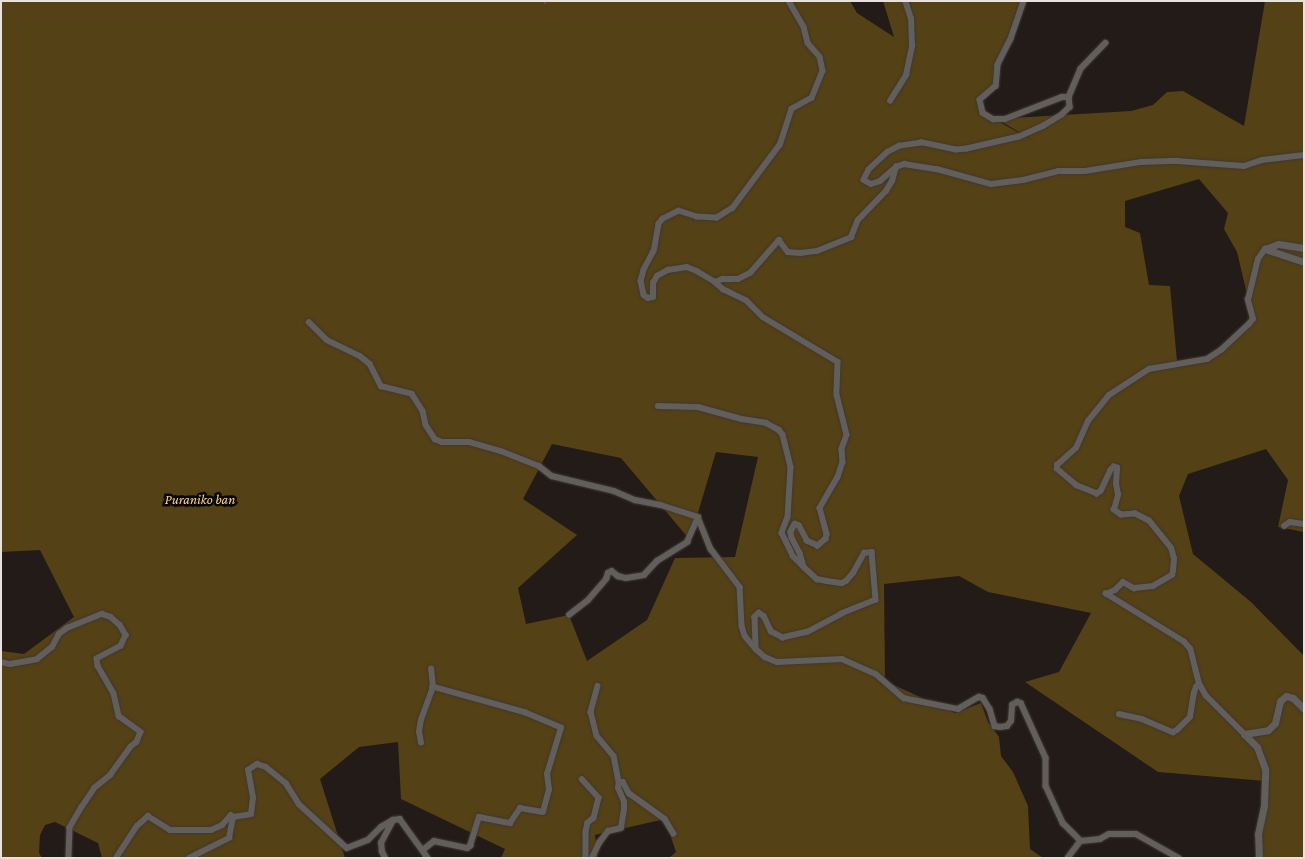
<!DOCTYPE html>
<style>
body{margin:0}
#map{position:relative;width:1305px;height:859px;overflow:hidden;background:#221b18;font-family:"Crimson Pro",serif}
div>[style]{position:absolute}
.green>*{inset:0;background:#544115}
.stream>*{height:2px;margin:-1px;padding:0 1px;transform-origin:1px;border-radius:1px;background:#87445a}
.roads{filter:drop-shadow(0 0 1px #3e3734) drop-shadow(0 0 1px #3e3734)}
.minor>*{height:5.5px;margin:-2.75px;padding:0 2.75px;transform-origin:2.75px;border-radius:2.75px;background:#615e5b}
.tertiary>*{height:7px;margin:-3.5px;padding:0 3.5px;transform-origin:3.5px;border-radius:3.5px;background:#615e5b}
span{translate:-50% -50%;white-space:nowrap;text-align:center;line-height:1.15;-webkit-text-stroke:5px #090605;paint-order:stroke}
.park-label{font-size:14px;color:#f9d78e;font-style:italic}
.frame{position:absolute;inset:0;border:2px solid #e7e1df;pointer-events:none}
</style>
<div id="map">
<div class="green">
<i style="clip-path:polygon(evenodd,1px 1px,850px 1px,857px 13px,894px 37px,883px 1px,1024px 1px,998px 65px,996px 86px,980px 100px,983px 113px,1036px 142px,997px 119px,1131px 111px,1153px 105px,1167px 92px,1183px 91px,1244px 126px,1265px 1px,1304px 1px,1304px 532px,1278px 527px,1288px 480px,1266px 449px,1188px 474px,1179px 496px,1193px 554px,1251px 602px,1304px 656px,1304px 858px,1255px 858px,1265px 781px,1158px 772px,1025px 682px,1059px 672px,1091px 613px,988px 592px,959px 576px,884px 584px,885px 681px,955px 713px,981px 703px,988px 722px,999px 737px,1001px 756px,1013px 772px,1028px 806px,1030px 849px,1043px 858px,669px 858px,676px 852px,665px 819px,595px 835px,598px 858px,501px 858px,505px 849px,401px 799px,398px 742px,359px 747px,320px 779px,345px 858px,102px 858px,98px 843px,55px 822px,45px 825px,40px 835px,39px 853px,42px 858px,1px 858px,1px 651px,24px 654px,74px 617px,40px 550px,1px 552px,1px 1px,1199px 179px,1228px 213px,1224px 229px,1237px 252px,1253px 319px,1207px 359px,1177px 361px,1170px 286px,1149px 285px,1140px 233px,1125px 227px,1125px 201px,1199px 179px,1px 1px,552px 444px,621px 458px,690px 540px,716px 452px,758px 457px,735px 557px,675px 558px,647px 620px,587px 661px,569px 615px,526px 624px,518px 588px,577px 535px,523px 499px,552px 444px)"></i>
</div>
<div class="stream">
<i style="left:544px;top:1px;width:2px;rotate:63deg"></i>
</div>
<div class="roads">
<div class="minor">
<i style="left:789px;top:1px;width:30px;rotate:60deg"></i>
<i style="left:804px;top:27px;width:16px;rotate:76deg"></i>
<i style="left:808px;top:43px;width:18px;rotate:49deg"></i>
<i style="left:820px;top:57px;width:14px;rotate:78deg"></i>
<i style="left:823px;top:71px;width:29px;rotate:112deg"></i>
<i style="left:812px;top:98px;width:23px;rotate:151deg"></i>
<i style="left:792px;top:109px;width:38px;rotate:108deg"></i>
<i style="left:780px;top:145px;width:79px;rotate:126.7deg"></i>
<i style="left:733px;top:208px;width:19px;rotate:148deg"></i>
<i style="left:717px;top:218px;width:20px;rotate:-177deg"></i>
<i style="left:697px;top:217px;width:19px;rotate:-162deg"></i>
<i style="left:679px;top:211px;width:18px;rotate:153deg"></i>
<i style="left:663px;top:219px;width:6px;rotate:129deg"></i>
<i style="left:659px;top:224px;width:27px;rotate:100deg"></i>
<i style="left:654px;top:251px;width:21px;rotate:118deg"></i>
<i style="left:644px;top:270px;width:11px;rotate:105deg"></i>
<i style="left:641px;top:281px;width:14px;rotate:78deg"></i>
<i style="left:644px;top:295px;width:5px;rotate:37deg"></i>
<i style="left:648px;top:298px;width:5px;rotate:-11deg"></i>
<i style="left:653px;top:297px;width:14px;rotate:-90deg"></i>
<i style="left:653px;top:283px;width:8px;rotate:-60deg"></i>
<i style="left:657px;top:276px;width:13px;rotate:-29deg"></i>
<i style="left:668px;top:270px;width:19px;rotate:-9deg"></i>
<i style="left:687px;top:267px;width:11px;rotate:22deg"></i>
<i style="left:697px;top:271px;width:21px;rotate:31deg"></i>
<i style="left:715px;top:282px;width:11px;rotate:41deg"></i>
<i style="left:723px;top:289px;width:25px;rotate:26deg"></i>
<i style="left:746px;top:300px;width:24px;rotate:45deg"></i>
<i style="left:763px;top:317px;width:87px;rotate:31deg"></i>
<i style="left:838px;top:362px;width:33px;rotate:92deg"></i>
<i style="left:837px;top:395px;width:41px;rotate:76deg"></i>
<i style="left:847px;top:435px;width:15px;rotate:110deg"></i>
<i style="left:842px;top:449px;width:13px;rotate:86deg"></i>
<i style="left:843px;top:462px;width:16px;rotate:108deg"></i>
<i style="left:838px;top:477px;width:36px;rotate:120deg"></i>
<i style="left:820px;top:508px;width:27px;rotate:75deg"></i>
<i style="left:827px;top:534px;width:5px;rotate:101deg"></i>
<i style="left:826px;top:539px;width:11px;rotate:139deg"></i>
<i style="left:818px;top:546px;width:12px;rotate:-156deg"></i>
<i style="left:807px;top:541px;width:17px;rotate:-118deg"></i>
<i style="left:799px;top:526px;width:4px;rotate:-153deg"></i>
<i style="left:795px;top:524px;width:9px;rotate:117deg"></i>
<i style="left:791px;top:532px;width:6px;rotate:81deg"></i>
<i style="left:792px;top:538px;width:17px;rotate:62deg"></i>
<i style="left:800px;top:553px;width:15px;rotate:74deg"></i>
<i style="left:804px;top:567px;width:18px;rotate:43deg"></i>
<i style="left:817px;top:579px;width:10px;rotate:11deg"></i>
<i style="left:827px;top:581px;width:15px;rotate:8deg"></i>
<i style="left:842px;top:583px;width:4px;rotate:-27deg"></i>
<i style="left:846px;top:581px;width:11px;rotate:-49deg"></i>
<i style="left:853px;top:573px;width:23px;rotate:-61deg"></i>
<i style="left:864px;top:553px;width:8px;rotate:-7deg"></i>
<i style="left:872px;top:552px;width:48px;rotate:85.2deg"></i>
<i style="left:876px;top:600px;width:37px;rotate:158deg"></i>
<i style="left:842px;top:614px;width:38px;rotate:152deg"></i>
<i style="left:808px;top:632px;width:26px;rotate:167deg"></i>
<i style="left:783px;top:638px;width:13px;rotate:-153deg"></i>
<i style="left:771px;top:632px;width:17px;rotate:-115deg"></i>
<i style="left:764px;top:617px;width:6px;rotate:-141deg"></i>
<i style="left:759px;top:613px;width:6px;rotate:135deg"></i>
<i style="left:755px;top:617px;width:32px;rotate:88deg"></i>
<i style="left:756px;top:649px;width:12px;rotate:42deg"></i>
<i style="left:765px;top:657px;width:13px;rotate:23deg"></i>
<i style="left:777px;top:662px;width:65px;rotate:-2.6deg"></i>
<i style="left:842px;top:659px;width:37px;rotate:24deg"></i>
<i style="left:876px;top:674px;width:37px;rotate:41deg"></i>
<i style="left:904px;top:698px;width:9px;rotate:13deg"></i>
<i style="left:913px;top:700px;width:46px;rotate:11.3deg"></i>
<i style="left:958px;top:709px;width:24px;rotate:-30deg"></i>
<i style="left:979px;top:697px;width:4px;rotate:14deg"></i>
<i style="left:983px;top:698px;width:13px;rotate:58deg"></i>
<i style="left:990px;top:709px;width:18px;rotate:74deg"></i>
<i style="left:995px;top:726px;width:5px;rotate:11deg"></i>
<i style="left:1000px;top:727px;width:7px;rotate:-8deg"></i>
<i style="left:1007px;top:726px;width:6px;rotate:-51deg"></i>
<i style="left:1011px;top:721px;width:16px;rotate:-86deg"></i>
<i style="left:1012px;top:705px;width:6px;rotate:-31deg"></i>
<i style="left:1017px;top:702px;width:4px;rotate:14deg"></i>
<i style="left:1021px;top:703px;width:60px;rotate:65.6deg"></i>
<i style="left:1046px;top:758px;width:28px;rotate:90deg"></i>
<i style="left:1046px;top:786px;width:41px;rotate:65.3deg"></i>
<i style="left:1063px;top:823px;width:25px;rotate:45deg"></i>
<i style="left:1081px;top:841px;width:21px;rotate:127deg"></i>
<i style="left:1024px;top:1px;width:40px;rotate:108.9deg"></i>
<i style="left:1011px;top:39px;width:29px;rotate:117deg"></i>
<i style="left:998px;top:65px;width:21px;rotate:95deg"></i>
<i style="left:996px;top:86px;width:21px;rotate:139deg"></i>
<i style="left:980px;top:100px;width:13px;rotate:77deg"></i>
<i style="left:983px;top:113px;width:12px;rotate:31deg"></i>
<i style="left:993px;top:119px;width:12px"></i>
<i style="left:1005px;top:119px;width:61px;rotate:-21.1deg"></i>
<i style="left:1062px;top:97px;width:7px"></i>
<i style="left:1106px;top:43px;width:36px;rotate:134deg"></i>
<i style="left:1081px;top:69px;width:30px;rotate:113deg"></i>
<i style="left:1069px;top:97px;width:10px;rotate:84deg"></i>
<i style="left:1070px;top:107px;width:11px;rotate:135deg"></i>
<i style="left:1062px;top:115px;width:21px;rotate:149deg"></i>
<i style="left:1044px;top:126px;width:27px;rotate:156deg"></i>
<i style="left:1019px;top:137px;width:53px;rotate:167deg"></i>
<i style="left:967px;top:149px;width:11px;rotate:175deg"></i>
<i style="left:956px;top:150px;width:35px;rotate:-168deg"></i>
<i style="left:922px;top:143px;width:22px;rotate:172deg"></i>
<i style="left:900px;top:146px;width:13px;rotate:153deg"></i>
<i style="left:888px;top:152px;width:26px;rotate:137deg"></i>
<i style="left:869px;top:170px;width:11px;rotate:117deg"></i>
<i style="left:864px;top:180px;width:8px;rotate:30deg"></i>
<i style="left:871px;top:184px;width:9px;rotate:-18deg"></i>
<i style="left:880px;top:181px;width:21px;rotate:-41deg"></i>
<i style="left:896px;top:167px;width:9px;rotate:-21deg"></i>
<i style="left:904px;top:164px;width:33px;rotate:9deg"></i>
<i style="left:937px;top:169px;width:56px;rotate:15.5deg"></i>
<i style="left:991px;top:184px;width:32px;rotate:-7deg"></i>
<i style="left:1023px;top:180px;width:36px;rotate:-14deg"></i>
<i style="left:1058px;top:171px;width:27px"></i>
<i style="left:1085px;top:171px;width:57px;rotate:-9.1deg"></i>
<i style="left:1141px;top:162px;width:36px;rotate:-2deg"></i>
<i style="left:1177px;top:161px;width:67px;rotate:4.3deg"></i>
<i style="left:1244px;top:166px;width:19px;rotate:-18deg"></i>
<i style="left:1262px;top:160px;width:42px;rotate:-6.8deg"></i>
<i style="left:890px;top:101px;width:31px;rotate:-58deg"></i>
<i style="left:906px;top:75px;width:30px;rotate:-78deg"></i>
<i style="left:912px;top:46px;width:27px;rotate:-92deg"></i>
<i style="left:911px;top:19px;width:19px;rotate:-108deg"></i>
<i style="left:715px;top:282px;width:8px;rotate:-23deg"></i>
<i style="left:722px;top:279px;width:16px"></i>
<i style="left:738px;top:279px;width:13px;rotate:-27deg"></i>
<i style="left:750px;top:273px;width:44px;rotate:-48.7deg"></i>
<i style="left:779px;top:240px;width:15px;rotate:53deg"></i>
<i style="left:788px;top:252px;width:12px;rotate:5deg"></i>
<i style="left:800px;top:253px;width:17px;rotate:-7deg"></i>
<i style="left:817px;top:251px;width:37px;rotate:-22deg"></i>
<i style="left:851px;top:237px;width:18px;rotate:-68deg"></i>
<i style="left:858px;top:220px;width:40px;rotate:-46deg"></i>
<i style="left:886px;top:191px;width:12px;rotate:-59deg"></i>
<i style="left:892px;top:181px;width:15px;rotate:-74deg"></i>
<i style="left:309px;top:322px;width:25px;rotate:45deg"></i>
<i style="left:327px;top:340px;width:37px;rotate:26deg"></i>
<i style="left:360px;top:356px;width:13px;rotate:39deg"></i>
<i style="left:370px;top:364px;width:25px;rotate:63deg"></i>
<i style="left:381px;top:386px;width:32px;rotate:14deg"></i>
<i style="left:412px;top:394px;width:20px;rotate:57deg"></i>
<i style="left:423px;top:411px;width:14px;rotate:78deg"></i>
<i style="left:426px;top:425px;width:17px;rotate:57deg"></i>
<i style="left:435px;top:439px;width:8px;rotate:23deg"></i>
<i style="left:442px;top:442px;width:27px"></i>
<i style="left:469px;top:442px;width:33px;rotate:16deg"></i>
<i style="left:501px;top:451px;width:41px;rotate:21.5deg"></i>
<i style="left:539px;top:466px;width:16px;rotate:38deg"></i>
<i style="left:552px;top:476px;width:64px;rotate:13.6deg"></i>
<i style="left:614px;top:491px;width:23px;rotate:23deg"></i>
<i style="left:635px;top:500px;width:26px;rotate:11deg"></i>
<i style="left:661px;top:505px;width:39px;rotate:18deg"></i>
<i style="left:698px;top:517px;width:35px;rotate:68deg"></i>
<i style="left:711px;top:549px;width:48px;rotate:52.7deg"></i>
<i style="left:740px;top:587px;width:39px;rotate:87deg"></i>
<i style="left:742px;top:626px;width:10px;rotate:73deg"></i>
<i style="left:745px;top:636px;width:17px;rotate:50deg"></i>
<i style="left:658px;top:406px;width:40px;rotate:1.4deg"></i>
<i style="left:698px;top:407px;width:46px;rotate:15.3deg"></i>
<i style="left:742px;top:419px;width:24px;rotate:9deg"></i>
<i style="left:766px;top:423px;width:15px;rotate:28deg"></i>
<i style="left:779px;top:430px;width:6px;rotate:51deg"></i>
<i style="left:783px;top:435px;width:33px;rotate:76deg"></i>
<i style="left:791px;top:467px;width:50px;rotate:93.4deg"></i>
<i style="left:788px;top:517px;width:17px;rotate:111deg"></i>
<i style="left:782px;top:533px;width:25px;rotate:64deg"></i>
<i style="left:793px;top:556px;width:13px;rotate:45deg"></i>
<i style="left:1284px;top:526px;width:7px;rotate:-34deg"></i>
<i style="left:1290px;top:522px;width:14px;rotate:8deg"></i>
<i style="left:569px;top:615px;width:24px;rotate:-38deg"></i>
<i style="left:588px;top:600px;width:28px;rotate:-49deg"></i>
<i style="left:606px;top:579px;width:6px;rotate:-72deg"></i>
<i style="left:608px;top:573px;width:4px;rotate:-27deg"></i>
<i style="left:612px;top:571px;width:8px;rotate:40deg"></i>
<i style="left:618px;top:576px;width:8px;rotate:14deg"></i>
<i style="left:626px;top:578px;width:18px;rotate:-9deg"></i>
<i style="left:644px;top:575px;width:19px;rotate:-47deg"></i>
<i style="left:657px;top:561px;width:36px;rotate:-32deg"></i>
<i style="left:687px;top:542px;width:27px;rotate:-66deg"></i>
<i style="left:1px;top:662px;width:9px;rotate:13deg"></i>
<i style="left:10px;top:664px;width:27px;rotate:-10deg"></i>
<i style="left:37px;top:659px;width:19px;rotate:-39deg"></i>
<i style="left:52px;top:647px;width:15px;rotate:-62deg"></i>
<i style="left:59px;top:634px;width:10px;rotate:-37deg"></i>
<i style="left:67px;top:628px;width:38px;rotate:-22deg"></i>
<i style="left:102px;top:614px;width:9px;rotate:18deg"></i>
<i style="left:111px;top:617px;width:12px;rotate:42deg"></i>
<i style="left:120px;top:625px;width:12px;rotate:59deg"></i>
<i style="left:126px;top:635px;width:12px;rotate:114deg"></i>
<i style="left:121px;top:646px;width:27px;rotate:152deg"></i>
<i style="left:97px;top:659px;width:7px;rotate:82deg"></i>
<i style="left:98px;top:666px;width:32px;rotate:60deg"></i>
<i style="left:114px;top:694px;width:23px;rotate:77deg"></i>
<i style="left:119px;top:716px;width:27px;rotate:36deg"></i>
<i style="left:141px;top:732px;width:11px;rotate:112deg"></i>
<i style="left:137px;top:742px;width:8px;rotate:140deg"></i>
<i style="left:131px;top:747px;width:34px;rotate:126deg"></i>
<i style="left:111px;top:775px;width:21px;rotate:141deg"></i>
<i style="left:95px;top:788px;width:23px;rotate:124deg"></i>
<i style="left:82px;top:807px;width:24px;rotate:120deg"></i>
<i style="left:70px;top:828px;width:30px;rotate:92deg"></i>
<i style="left:598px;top:686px;width:27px;rotate:105deg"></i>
<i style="left:591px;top:712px;width:25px;rotate:76deg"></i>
<i style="left:597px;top:736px;width:26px;rotate:50deg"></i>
<i style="left:614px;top:756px;width:26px;rotate:79deg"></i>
<i style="left:1119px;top:714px;width:24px;rotate:12deg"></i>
<i style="left:1142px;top:719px;width:34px;rotate:23deg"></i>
<i style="left:1173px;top:732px;width:4px;rotate:-27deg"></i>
<i style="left:1177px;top:730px;width:18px;rotate:-45deg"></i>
<i style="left:1190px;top:717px;width:24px;rotate:-81deg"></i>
<i style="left:1194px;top:693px;width:6px;rotate:-72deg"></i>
<i style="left:1196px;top:687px;width:4px;rotate:-45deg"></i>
<i style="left:1244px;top:734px;width:54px;rotate:-135deg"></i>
<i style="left:1206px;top:696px;width:14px;rotate:-120deg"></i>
<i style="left:1199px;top:684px;width:36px;rotate:-104deg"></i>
<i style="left:1190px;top:649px;width:9px;rotate:-131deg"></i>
<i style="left:1184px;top:642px;width:92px;rotate:-148.4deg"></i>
<i style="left:1106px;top:594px;width:10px;rotate:-24deg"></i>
<i style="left:1115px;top:590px;width:11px;rotate:-45deg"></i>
<i style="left:1123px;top:582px;width:13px;rotate:29deg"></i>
<i style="left:1134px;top:588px;width:19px;rotate:-6deg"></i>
<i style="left:1153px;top:586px;width:22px;rotate:-30deg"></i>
<i style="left:1172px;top:575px;width:4px;rotate:-76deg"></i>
<i style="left:1173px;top:571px;width:12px;rotate:-85deg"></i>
<i style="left:1174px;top:559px;width:11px;rotate:-105deg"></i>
<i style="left:1171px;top:548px;width:35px;rotate:-129deg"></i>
<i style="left:1149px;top:521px;width:16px;rotate:-153deg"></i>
<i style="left:1135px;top:514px;width:14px;rotate:176deg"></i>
<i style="left:1121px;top:515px;width:9px;rotate:-144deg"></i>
<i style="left:1114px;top:510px;width:16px;rotate:-75deg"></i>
<i style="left:1118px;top:495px;width:11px;rotate:-100deg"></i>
<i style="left:1116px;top:484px;width:16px;rotate:-86deg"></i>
<i style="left:1117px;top:468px;width:3px;rotate:-162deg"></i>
<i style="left:1114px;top:467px;width:4px;rotate:135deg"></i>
<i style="left:1111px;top:470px;width:23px;rotate:115deg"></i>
<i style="left:1101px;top:491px;width:5px;rotate:143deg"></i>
<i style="left:1097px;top:494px;width:22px;rotate:-158deg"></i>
<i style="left:1077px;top:486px;width:26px;rotate:-140deg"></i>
<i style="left:1057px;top:469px;width:4px;rotate:-90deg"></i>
<i style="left:1057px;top:465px;width:25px;rotate:-42deg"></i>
<i style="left:1076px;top:448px;width:30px;rotate:-66deg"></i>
<i style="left:1088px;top:421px;width:33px;rotate:-51deg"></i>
<i style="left:1109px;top:395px;width:48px;rotate:-33deg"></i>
<i style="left:1149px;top:369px;width:59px;rotate:-9.8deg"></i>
<i style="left:1207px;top:359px;width:17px;rotate:-33deg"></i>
<i style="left:1221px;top:350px;width:38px;rotate:-43deg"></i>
<i style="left:1249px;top:324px;width:6px;rotate:-51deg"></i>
<i style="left:1253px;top:319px;width:20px;rotate:-105deg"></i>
<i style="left:1248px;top:300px;width:42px;rotate:-76.3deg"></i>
<i style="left:1258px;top:259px;width:12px;rotate:-55deg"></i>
<i style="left:421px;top:743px;width:11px;rotate:-100deg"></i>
<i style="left:419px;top:732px;width:12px;rotate:-81deg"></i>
<i style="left:421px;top:720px;width:35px;rotate:-70deg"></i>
<i style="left:582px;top:779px;width:25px;rotate:48deg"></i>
<i style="left:599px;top:798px;width:21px;rotate:104deg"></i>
<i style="left:594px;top:818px;width:8px;rotate:140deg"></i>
<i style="left:588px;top:823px;width:9px;rotate:103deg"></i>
<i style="left:586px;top:832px;width:26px;rotate:90deg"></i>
<i style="left:1081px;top:841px;width:19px;rotate:-6deg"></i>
<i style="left:1100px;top:839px;width:10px;rotate:-29deg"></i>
<i style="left:1109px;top:834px;width:27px"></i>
<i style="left:1136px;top:834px;width:49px;rotate:29.2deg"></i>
<i style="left:423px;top:850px;width:14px;rotate:-39deg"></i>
<i style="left:434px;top:841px;width:34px;rotate:12deg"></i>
<i style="left:467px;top:848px;width:4px;rotate:-34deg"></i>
<i style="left:470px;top:846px;width:30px;rotate:-73deg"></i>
<i style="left:479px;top:817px;width:32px;rotate:11deg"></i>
<i style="left:510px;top:823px;width:18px;rotate:-56deg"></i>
<i style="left:520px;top:808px;width:23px;rotate:10deg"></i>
<i style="left:543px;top:812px;width:23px;rotate:-75deg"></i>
<i style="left:549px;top:790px;width:16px;rotate:-97deg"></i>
<i style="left:547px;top:774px;width:48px;rotate:-73.1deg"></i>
<i style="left:561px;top:728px;width:38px;rotate:-157deg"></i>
<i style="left:526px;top:713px;width:97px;rotate:-164.4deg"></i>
<i style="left:433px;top:687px;width:18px;rotate:-96deg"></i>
<i style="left:116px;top:858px;width:38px;rotate:-57deg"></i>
<i style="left:137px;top:826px;width:15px;rotate:-42deg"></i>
<i style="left:148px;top:816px;width:26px;rotate:32deg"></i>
<i style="left:170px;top:830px;width:41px"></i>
<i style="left:211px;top:830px;width:12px;rotate:-24deg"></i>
<i style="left:222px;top:825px;width:13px;rotate:-48deg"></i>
<i style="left:231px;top:815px;width:3px;rotate:45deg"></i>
<i style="left:189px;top:858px;width:45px;rotate:-26.6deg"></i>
<i style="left:229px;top:838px;width:21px;rotate:-79deg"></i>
<i style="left:233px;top:817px;width:18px;rotate:-9deg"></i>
<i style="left:251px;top:814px;width:16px;rotate:-83deg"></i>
<i style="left:253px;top:798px;width:28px;rotate:-100deg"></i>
<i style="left:248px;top:770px;width:11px;rotate:-34deg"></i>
<i style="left:257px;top:764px;width:9px;rotate:18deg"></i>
<i style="left:266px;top:767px;width:26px;rotate:39deg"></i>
<i style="left:286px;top:783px;width:25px;rotate:58deg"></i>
<i style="left:299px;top:804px;width:65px;rotate:42.5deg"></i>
<i style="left:347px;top:848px;width:22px;rotate:-21deg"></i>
<i style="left:368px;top:840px;width:18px;rotate:-45deg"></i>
<i style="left:381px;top:827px;width:14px;rotate:-30deg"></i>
<i style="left:393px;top:820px;width:7px;rotate:-8deg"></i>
<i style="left:400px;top:819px;width:48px;rotate:54.3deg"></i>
<i style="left:385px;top:858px;width:7px;rotate:-117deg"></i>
<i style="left:382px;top:852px;width:9px;rotate:-96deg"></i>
<i style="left:381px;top:843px;width:24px;rotate:-62deg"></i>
<i style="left:592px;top:858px;width:17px;rotate:-65deg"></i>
<i style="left:599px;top:843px;width:15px;rotate:-53deg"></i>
<i style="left:608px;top:831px;width:13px;rotate:-13deg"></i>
<i style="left:621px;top:828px;width:18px;rotate:-81deg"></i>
<i style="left:624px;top:810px;width:8px;rotate:-90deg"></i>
<i style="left:624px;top:802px;width:15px;rotate:-113deg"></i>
<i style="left:618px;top:788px;width:6px;rotate:-81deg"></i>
<i style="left:619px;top:782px;width:4px"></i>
<i style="left:623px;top:782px;width:13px;rotate:61deg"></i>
<i style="left:629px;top:793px;width:44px;rotate:35.8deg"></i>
<i style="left:665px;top:819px;width:17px;rotate:59deg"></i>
</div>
<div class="tertiary">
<i style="left:1304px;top:248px;width:26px;rotate:-171deg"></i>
<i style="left:1278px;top:244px;width:14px;rotate:159deg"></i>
<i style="left:1265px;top:249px;width:41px;rotate:18.4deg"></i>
<i style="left:1259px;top:858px;width:24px;rotate:-92deg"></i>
<i style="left:1258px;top:834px;width:30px;rotate:-78deg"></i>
<i style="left:1264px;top:805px;width:36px;rotate:-88deg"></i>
<i style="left:1265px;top:769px;width:23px;rotate:-110deg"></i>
<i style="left:1257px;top:747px;width:18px;rotate:-135deg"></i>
<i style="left:1244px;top:734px;width:24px;rotate:-9deg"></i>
<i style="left:1268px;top:730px;width:10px;rotate:-45deg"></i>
<i style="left:1275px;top:723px;width:23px;rotate:-77deg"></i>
<i style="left:1280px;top:701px;width:8px;rotate:-40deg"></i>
<i style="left:1286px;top:696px;width:7px;rotate:16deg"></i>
<i style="left:1293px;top:698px;width:16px;rotate:45deg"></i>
</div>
</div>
<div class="park-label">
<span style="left:200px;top:499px">Puraniko ban</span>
</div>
<div class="frame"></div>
</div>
